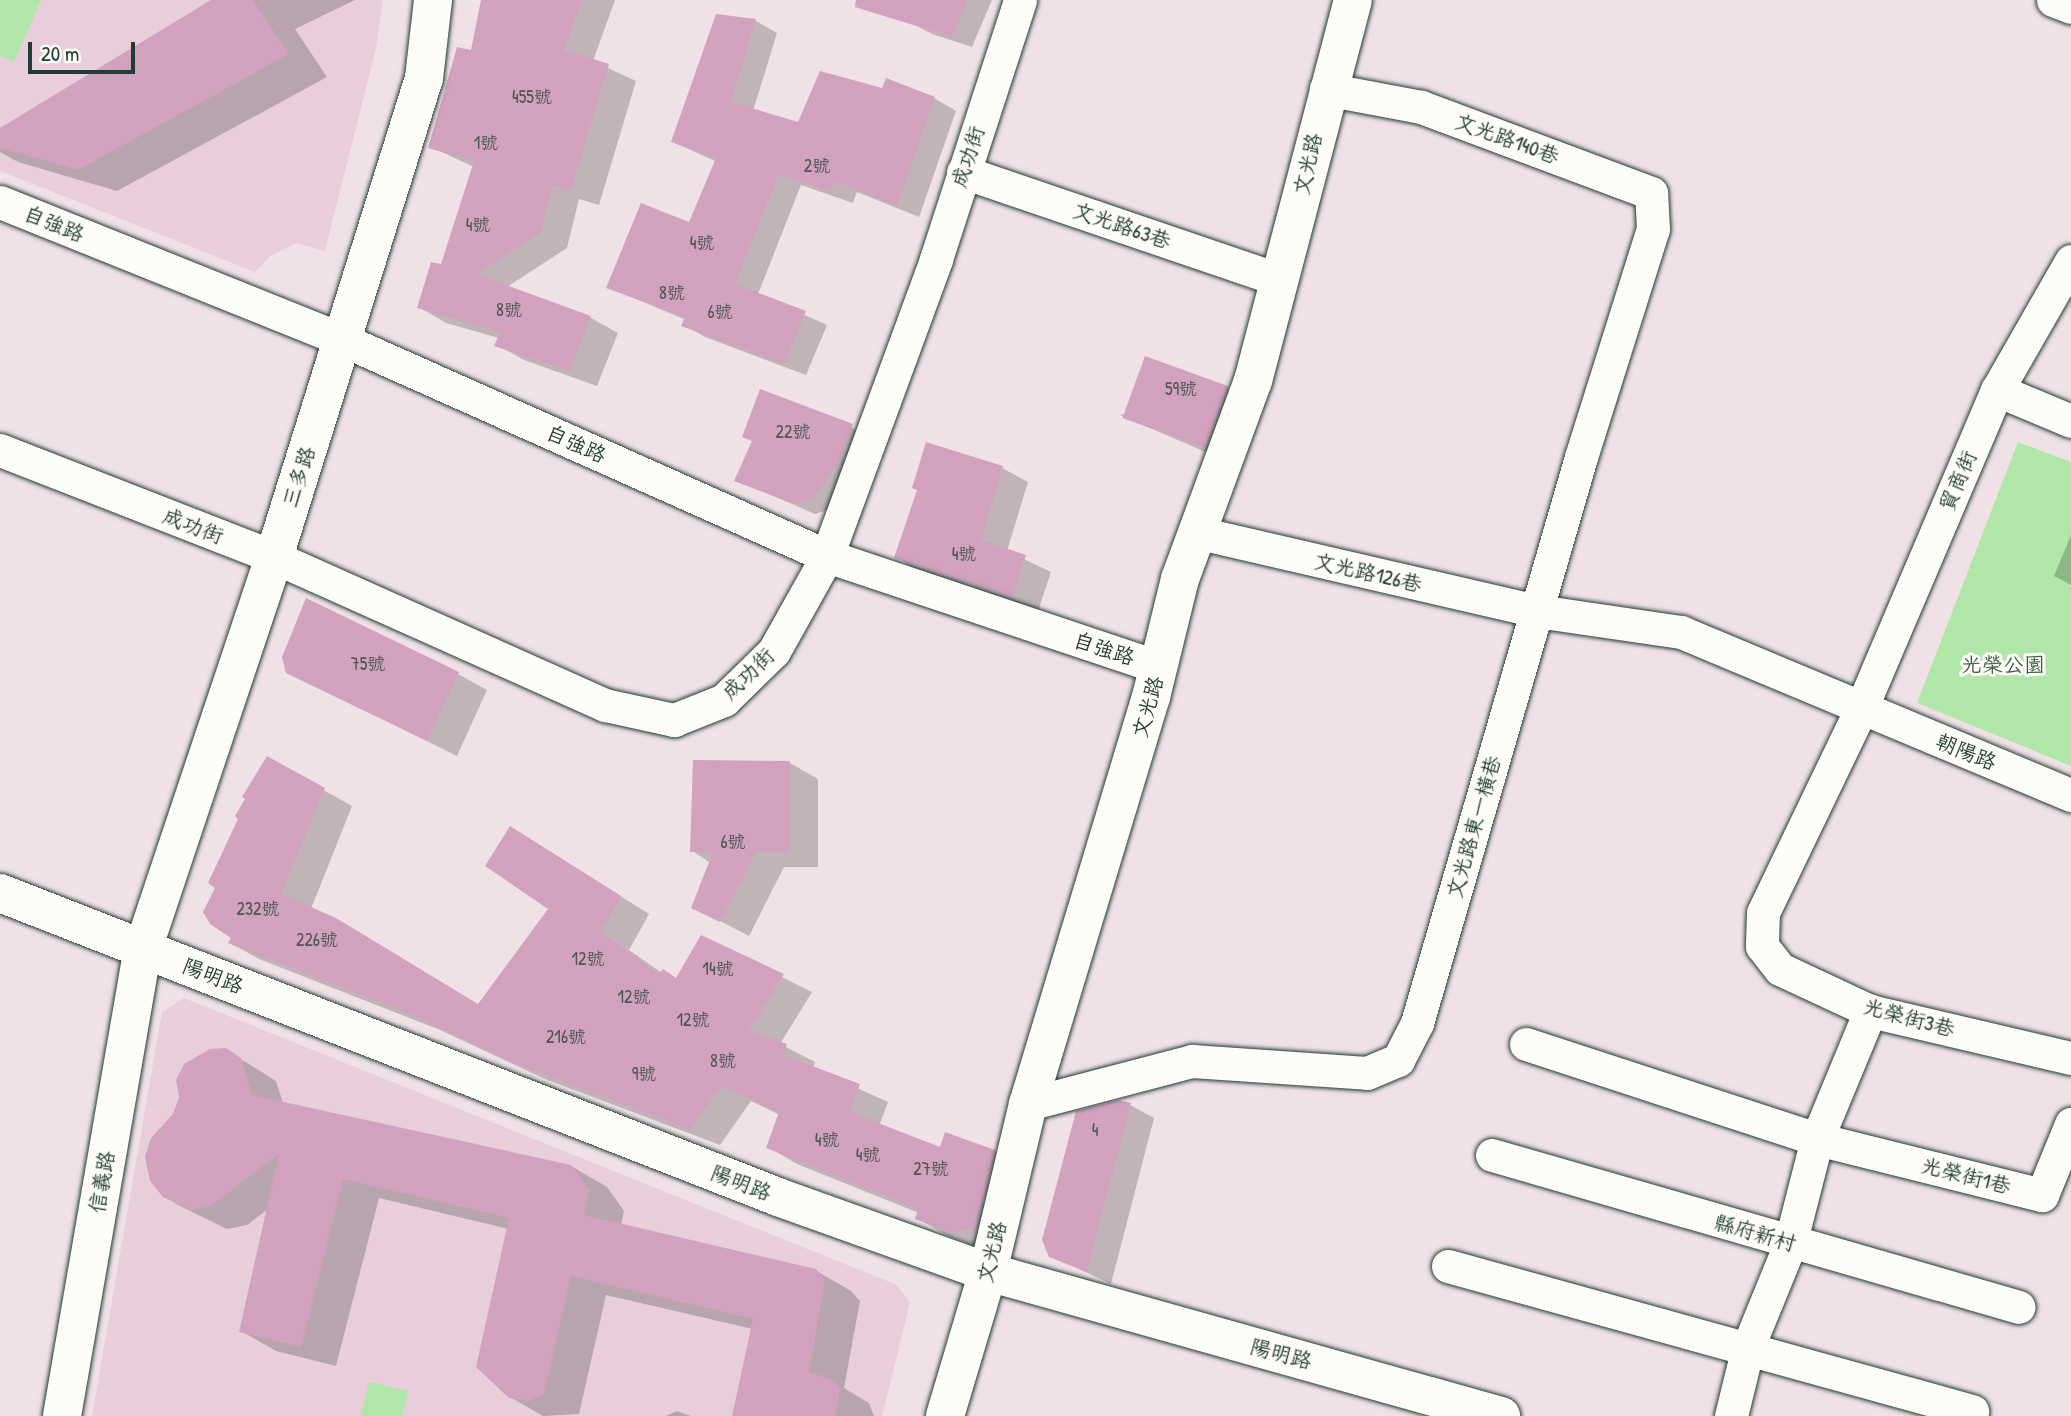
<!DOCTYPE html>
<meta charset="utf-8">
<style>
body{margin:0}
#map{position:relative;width:2071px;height:1416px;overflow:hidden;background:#f0e1e6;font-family:"Patrick Hand","LXGW WenKai TC",sans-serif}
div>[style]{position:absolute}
.built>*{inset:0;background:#e7ceda}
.green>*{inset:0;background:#b0e6a8}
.shadow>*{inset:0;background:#0003}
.building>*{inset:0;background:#d2a1be;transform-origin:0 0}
.roads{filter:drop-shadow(0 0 2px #1f3d34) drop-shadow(0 0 2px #1f3d34)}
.minor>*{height:33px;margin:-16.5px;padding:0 16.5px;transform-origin:16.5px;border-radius:16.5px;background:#fdfcf7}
.tertiary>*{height:38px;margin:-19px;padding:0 19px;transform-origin:19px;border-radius:19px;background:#fdfcf7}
span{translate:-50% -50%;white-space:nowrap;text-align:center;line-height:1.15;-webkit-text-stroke:6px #fdfcf7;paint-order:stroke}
.number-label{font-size:18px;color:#4c5656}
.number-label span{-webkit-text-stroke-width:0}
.street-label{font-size:21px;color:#1f3d34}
.park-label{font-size:21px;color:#3c5f4b}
.scale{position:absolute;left:28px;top:42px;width:107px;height:32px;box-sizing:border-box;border:4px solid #1f3d34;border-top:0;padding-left:9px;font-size:21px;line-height:24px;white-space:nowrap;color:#1f3d34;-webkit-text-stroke:5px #fdfcf7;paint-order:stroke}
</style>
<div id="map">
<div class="built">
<i style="clip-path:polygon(0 0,383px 0,376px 48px,325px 251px,296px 243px,270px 256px,255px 272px,0 171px)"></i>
<i style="clip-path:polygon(184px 998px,897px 1285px,910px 1303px,882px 1416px,92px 1416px,162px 1012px)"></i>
</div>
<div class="green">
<i style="clip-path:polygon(0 0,41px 0,14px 62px,0 56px)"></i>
<i style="clip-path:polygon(2018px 442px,2071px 462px,2071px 766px,1917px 703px)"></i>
<i style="clip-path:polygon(369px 1382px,408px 1391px,402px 1416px,361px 1416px)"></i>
</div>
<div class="shadow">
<i style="clip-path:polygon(214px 0,355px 0,295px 29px,327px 77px,117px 191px,18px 162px,0 152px,0 130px)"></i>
<i style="clip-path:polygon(483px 0,615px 0,593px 61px,636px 81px,599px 205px,579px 199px,567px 248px,507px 287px,591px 318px,618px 333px,597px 386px,524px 360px,497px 345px,499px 338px,446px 323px,419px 307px,442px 267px,474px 167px,431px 147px,472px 52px)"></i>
<i style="clip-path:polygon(869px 0,992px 0,972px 47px,932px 34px)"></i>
<i style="clip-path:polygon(717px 16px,756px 21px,777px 33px,753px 111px,799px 124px,883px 90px,934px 98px,956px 111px,919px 217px,857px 192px,853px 203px,801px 185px,758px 294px,827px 325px,806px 375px,705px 337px,684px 325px,686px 320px,608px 287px,690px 224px,717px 162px,673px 142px)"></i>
<i style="clip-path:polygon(1227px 387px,1247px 399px,1224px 460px,1120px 415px)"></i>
<i style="clip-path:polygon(761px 391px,872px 436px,834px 508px,815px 514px,737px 480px,753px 442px)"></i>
<i style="clip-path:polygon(1002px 468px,1028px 482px,1007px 551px,1051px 572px,1038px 611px,921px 572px,896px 557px)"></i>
<i style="clip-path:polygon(2071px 535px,2071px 585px,2054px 576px)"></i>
<i style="clip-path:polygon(288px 672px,458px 674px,487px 690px,457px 756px)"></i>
<i style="clip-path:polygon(268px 759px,352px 806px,311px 909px,478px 1005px,550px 909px,539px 845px,649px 914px,629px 950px,662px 973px,677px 979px,701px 937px,812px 992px,780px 1044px,815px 1062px,813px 1068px,888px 1102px,879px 1126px,941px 1149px,994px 1151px,1023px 1168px,980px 1248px,946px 1235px,917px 1218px,919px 1213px,797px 1164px,768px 1147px,780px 1115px,751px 1101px,720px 1145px,545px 1079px,440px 1030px,259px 959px,230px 943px,233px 938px,217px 888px)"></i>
<i style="clip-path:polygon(790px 763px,818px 779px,818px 867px,784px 867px,749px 936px,693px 907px,711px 863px,692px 851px)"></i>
<i style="clip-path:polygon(226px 1050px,276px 1081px,283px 1103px,571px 1166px,607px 1187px,624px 1211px,621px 1225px,815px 1270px,851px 1291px,860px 1301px,844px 1388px,869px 1403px,874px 1416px,734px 1416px,753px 1329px,606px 1295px,579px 1414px,543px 1416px,510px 1397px,509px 1229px,379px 1198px,336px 1366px,276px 1351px,241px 1331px,268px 1209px,247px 1225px,227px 1229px,176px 1204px,152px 1180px)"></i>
<i style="clip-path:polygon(1130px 1105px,1154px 1118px,1111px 1284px,1051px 1256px)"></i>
<i style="clip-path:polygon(677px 1411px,691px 1416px,666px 1416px)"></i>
</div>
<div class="building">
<i style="clip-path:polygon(211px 0,253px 0,289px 54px,78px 170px,0 148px,0 128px)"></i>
<i style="clip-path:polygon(481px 0,582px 0,564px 50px,609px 64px,571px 191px,552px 185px,540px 233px,476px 274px,591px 316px,570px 371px,494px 346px,500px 332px,417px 308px,431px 262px,441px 264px,474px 161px,428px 148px,457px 47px,471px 50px)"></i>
<i style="clip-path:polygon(856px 0,968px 0,952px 37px,855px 7px)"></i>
<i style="clip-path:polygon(716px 14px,756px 19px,731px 102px,798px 122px,820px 71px,882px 88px,886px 78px,935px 97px,897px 206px,835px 181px,831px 192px,779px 174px,735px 284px,806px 311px,784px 364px,681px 326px,685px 317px,606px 288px,641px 203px,689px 222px,716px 158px,671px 142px)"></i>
<i style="left:1145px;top:356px;width:88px;height:66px;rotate:20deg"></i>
<i style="clip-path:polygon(760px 389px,853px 424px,838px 464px,814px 497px,794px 504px,734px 481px,752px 441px,742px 437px)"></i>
<i style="clip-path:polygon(926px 442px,1003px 466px,981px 540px,1026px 555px,1012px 597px,894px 558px,917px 490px,912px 488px)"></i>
<i style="clip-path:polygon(306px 598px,459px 672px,427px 741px,286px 673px,282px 657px)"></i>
<i style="clip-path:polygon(267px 756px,325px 788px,281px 894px,336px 918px,478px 1004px,548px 909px,485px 866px,510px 826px,621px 896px,601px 932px,659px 974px,663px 969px,676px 978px,701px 935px,784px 974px,749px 1031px,787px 1044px,783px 1055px,860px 1084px,850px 1112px,940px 1147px,945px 1132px,995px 1150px,976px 1229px,950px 1232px,915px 1219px,918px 1209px,766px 1148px,779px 1112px,721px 1086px,691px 1130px,514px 1063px,410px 1014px,228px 943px,231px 938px,210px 924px,203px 912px,215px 888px,208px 883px,238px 819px,235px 816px,245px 799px,242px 797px)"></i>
<i style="clip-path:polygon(693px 760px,790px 761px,790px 852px,756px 852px,720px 922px,691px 908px,713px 852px,690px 852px)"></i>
<i style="clip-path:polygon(226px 1048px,241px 1058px,252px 1095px,571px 1165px,589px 1190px,584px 1215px,816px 1269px,825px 1280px,809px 1372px,834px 1380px,840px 1389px,835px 1416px,732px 1416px,753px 1319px,571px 1276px,544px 1394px,529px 1401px,509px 1398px,476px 1367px,509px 1218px,343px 1179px,301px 1347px,239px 1332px,279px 1154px,211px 1206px,191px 1210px,163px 1197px,150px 1181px,145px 1157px,151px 1138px,173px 1114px,179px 1097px,176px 1080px,184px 1064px,210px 1049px)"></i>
<i style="clip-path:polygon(1119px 1100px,1131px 1103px,1087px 1272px,1049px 1257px,1042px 1240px,1076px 1111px)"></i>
</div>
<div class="roads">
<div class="minor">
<i style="left:2053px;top:0;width:19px;rotate:21deg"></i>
<i style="left:963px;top:172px;width:336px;rotate:18.8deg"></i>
<i style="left:0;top:202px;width:370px;rotate:21.9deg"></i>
<i style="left:343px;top:340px;width:530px;rotate:24.05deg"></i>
<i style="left:827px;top:556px;width:350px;rotate:18.5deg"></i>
<i style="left:2071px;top:261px;width:149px;rotate:119.8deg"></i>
<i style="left:1997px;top:390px;width:347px;rotate:113.1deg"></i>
<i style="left:1861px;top:709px;width:226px;rotate:115.7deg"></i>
<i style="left:1763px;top:913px;width:33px;rotate:92deg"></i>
<i style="left:1762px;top:946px;width:29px;rotate:52deg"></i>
<i style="left:1780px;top:969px;width:99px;rotate:25deg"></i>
<i style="left:1870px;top:1011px;width:206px;rotate:13.2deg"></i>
<i style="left:1997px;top:390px;width:80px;rotate:22.7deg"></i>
<i style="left:0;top:450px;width:294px;rotate:21.3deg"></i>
<i style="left:274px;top:557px;width:363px;rotate:24.1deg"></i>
<i style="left:605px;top:705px;width:71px;rotate:12.3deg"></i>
<i style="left:674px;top:720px;width:54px;rotate:-21.8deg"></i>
<i style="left:724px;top:700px;width:70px;rotate:-44.4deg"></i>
<i style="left:774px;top:651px;width:109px;rotate:-60.8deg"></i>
<i style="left:827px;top:556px;width:316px;rotate:-69.8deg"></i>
<i style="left:936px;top:259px;width:272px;rotate:-72deg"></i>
<i style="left:1199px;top:533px;width:347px;rotate:13deg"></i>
<i style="left:1537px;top:611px;width:146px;rotate:8.3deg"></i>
<i style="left:1681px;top:632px;width:423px;rotate:22.7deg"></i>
<i style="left:1526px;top:1044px;width:306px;rotate:18.1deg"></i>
<i style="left:1817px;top:1139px;width:232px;rotate:14deg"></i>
<i style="left:2042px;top:1195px;width:77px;rotate:-67.8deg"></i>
<i style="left:1028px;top:1104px;width:170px;rotate:-14.7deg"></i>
<i style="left:1192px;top:1061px;width:175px;rotate:3.9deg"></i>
<i style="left:1367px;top:1073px;width:34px;rotate:-23deg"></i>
<i style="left:1398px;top:1060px;width:42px;rotate:-62.8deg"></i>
<i style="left:1417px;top:1023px;width:589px;rotate:-73.84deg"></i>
<i style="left:1581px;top:457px;width:239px;rotate:-72.5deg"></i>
<i style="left:1653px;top:229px;width:36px;rotate:-93deg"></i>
<i style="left:1651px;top:193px;width:246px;rotate:-159.5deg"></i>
<i style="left:1421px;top:107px;width:97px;rotate:-169.3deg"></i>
<i style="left:1492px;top:1155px;width:548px;rotate:16.09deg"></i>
<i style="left:1448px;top:1266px;width:544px;rotate:15.47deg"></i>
<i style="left:1731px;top:1416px;width:71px;rotate:-76.2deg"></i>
<i style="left:1748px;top:1347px;width:111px;rotate:-67.8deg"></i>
<i style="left:1790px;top:1244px;width:108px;rotate:-75.6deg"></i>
<i style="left:1817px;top:1139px;width:139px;rotate:-67.5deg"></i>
</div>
<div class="tertiary">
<i style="left:0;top:893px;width:835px;rotate:21.34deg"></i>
<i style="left:778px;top:1197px;width:223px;rotate:19.7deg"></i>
<i style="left:988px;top:1272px;width:533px;rotate:15.68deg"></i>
<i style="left:62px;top:1416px;width:474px;rotate:-80.2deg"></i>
<i style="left:143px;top:949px;width:413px;rotate:-71.5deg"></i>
<i style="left:274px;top:557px;width:502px;rotate:-72.61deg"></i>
<i style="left:424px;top:78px;width:79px;rotate:-83.4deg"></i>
<i style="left:945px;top:1416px;width:150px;rotate:-73.4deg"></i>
<i style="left:988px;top:1272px;width:173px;rotate:-76.6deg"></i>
<i style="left:1028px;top:1104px;width:425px;rotate:-73.2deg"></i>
<i style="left:1151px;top:697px;width:122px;rotate:-76.2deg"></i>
<i style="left:1180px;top:579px;width:211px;rotate:-69.8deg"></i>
<i style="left:1253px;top:381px;width:394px;rotate:-75.3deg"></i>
</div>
</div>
<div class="number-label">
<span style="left:532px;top:97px">455號</span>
<span style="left:486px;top:143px">1號</span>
<span style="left:817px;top:166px">2號</span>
<span style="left:478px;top:225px">4號</span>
<span style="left:702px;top:243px">4號</span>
<span style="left:672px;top:293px">8號</span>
<span style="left:509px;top:310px">8號</span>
<span style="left:720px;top:312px">6號</span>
<span style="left:1181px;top:389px">59號</span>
<span style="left:793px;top:432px">22號</span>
<span style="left:964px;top:554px">4號</span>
<span style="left:368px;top:664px">75號</span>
<span style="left:733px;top:842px">6號</span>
<span style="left:258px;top:909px">232號</span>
<span style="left:317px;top:940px">226號</span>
<span style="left:588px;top:959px">12號</span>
<span style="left:718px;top:969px">14號</span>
<span style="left:634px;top:997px">12號</span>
<span style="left:693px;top:1020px">12號</span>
<span style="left:566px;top:1037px">216號</span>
<span style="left:723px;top:1061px">8號</span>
<span style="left:644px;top:1074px">9號</span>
<span style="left:1095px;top:1130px">4</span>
<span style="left:827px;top:1140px">4號</span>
<span style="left:868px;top:1155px">4號</span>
<span style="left:931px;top:1169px">27號</span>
</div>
<div class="street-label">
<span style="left:1507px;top:139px;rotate:20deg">文光路140巷</span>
<span style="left:968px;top:157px;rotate:-72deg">成功街</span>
<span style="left:1308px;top:164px;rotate:-77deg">文光路</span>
<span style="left:54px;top:224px;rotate:22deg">自強路</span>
<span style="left:1122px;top:226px;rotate:19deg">文光路63巷</span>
<span style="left:576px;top:444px;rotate:24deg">自強路</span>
<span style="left:299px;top:477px;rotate:-72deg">三多路</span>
<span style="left:1958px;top:481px;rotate:-67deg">貿商街</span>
<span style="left:193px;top:526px;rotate:21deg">成功街</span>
<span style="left:1368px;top:573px;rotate:13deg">文光路126巷</span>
<span style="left:1104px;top:649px;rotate:18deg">自強路</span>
<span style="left:748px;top:674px;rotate:-44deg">成功街</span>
<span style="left:1148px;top:707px;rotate:-74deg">文光路</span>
<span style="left:1966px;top:752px;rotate:22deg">朝陽路</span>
<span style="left:1474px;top:827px;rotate:-74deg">文光路東一橫巷</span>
<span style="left:213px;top:976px;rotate:21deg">陽明路</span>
<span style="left:1909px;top:1018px;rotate:15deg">光榮街3巷</span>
<span style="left:1966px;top:1176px;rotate:14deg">光榮街1巷</span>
<span style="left:102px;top:1182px;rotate:-80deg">信義路</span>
<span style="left:741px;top:1183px;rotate:21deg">陽明路</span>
<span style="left:1755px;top:1233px;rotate:16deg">縣府新村</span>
<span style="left:992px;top:1252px;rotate:-76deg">文光路</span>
<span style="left:1281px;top:1354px;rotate:15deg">陽明路</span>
</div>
<div class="park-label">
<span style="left:2003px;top:665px">光榮公園</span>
</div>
<div class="scale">20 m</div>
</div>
